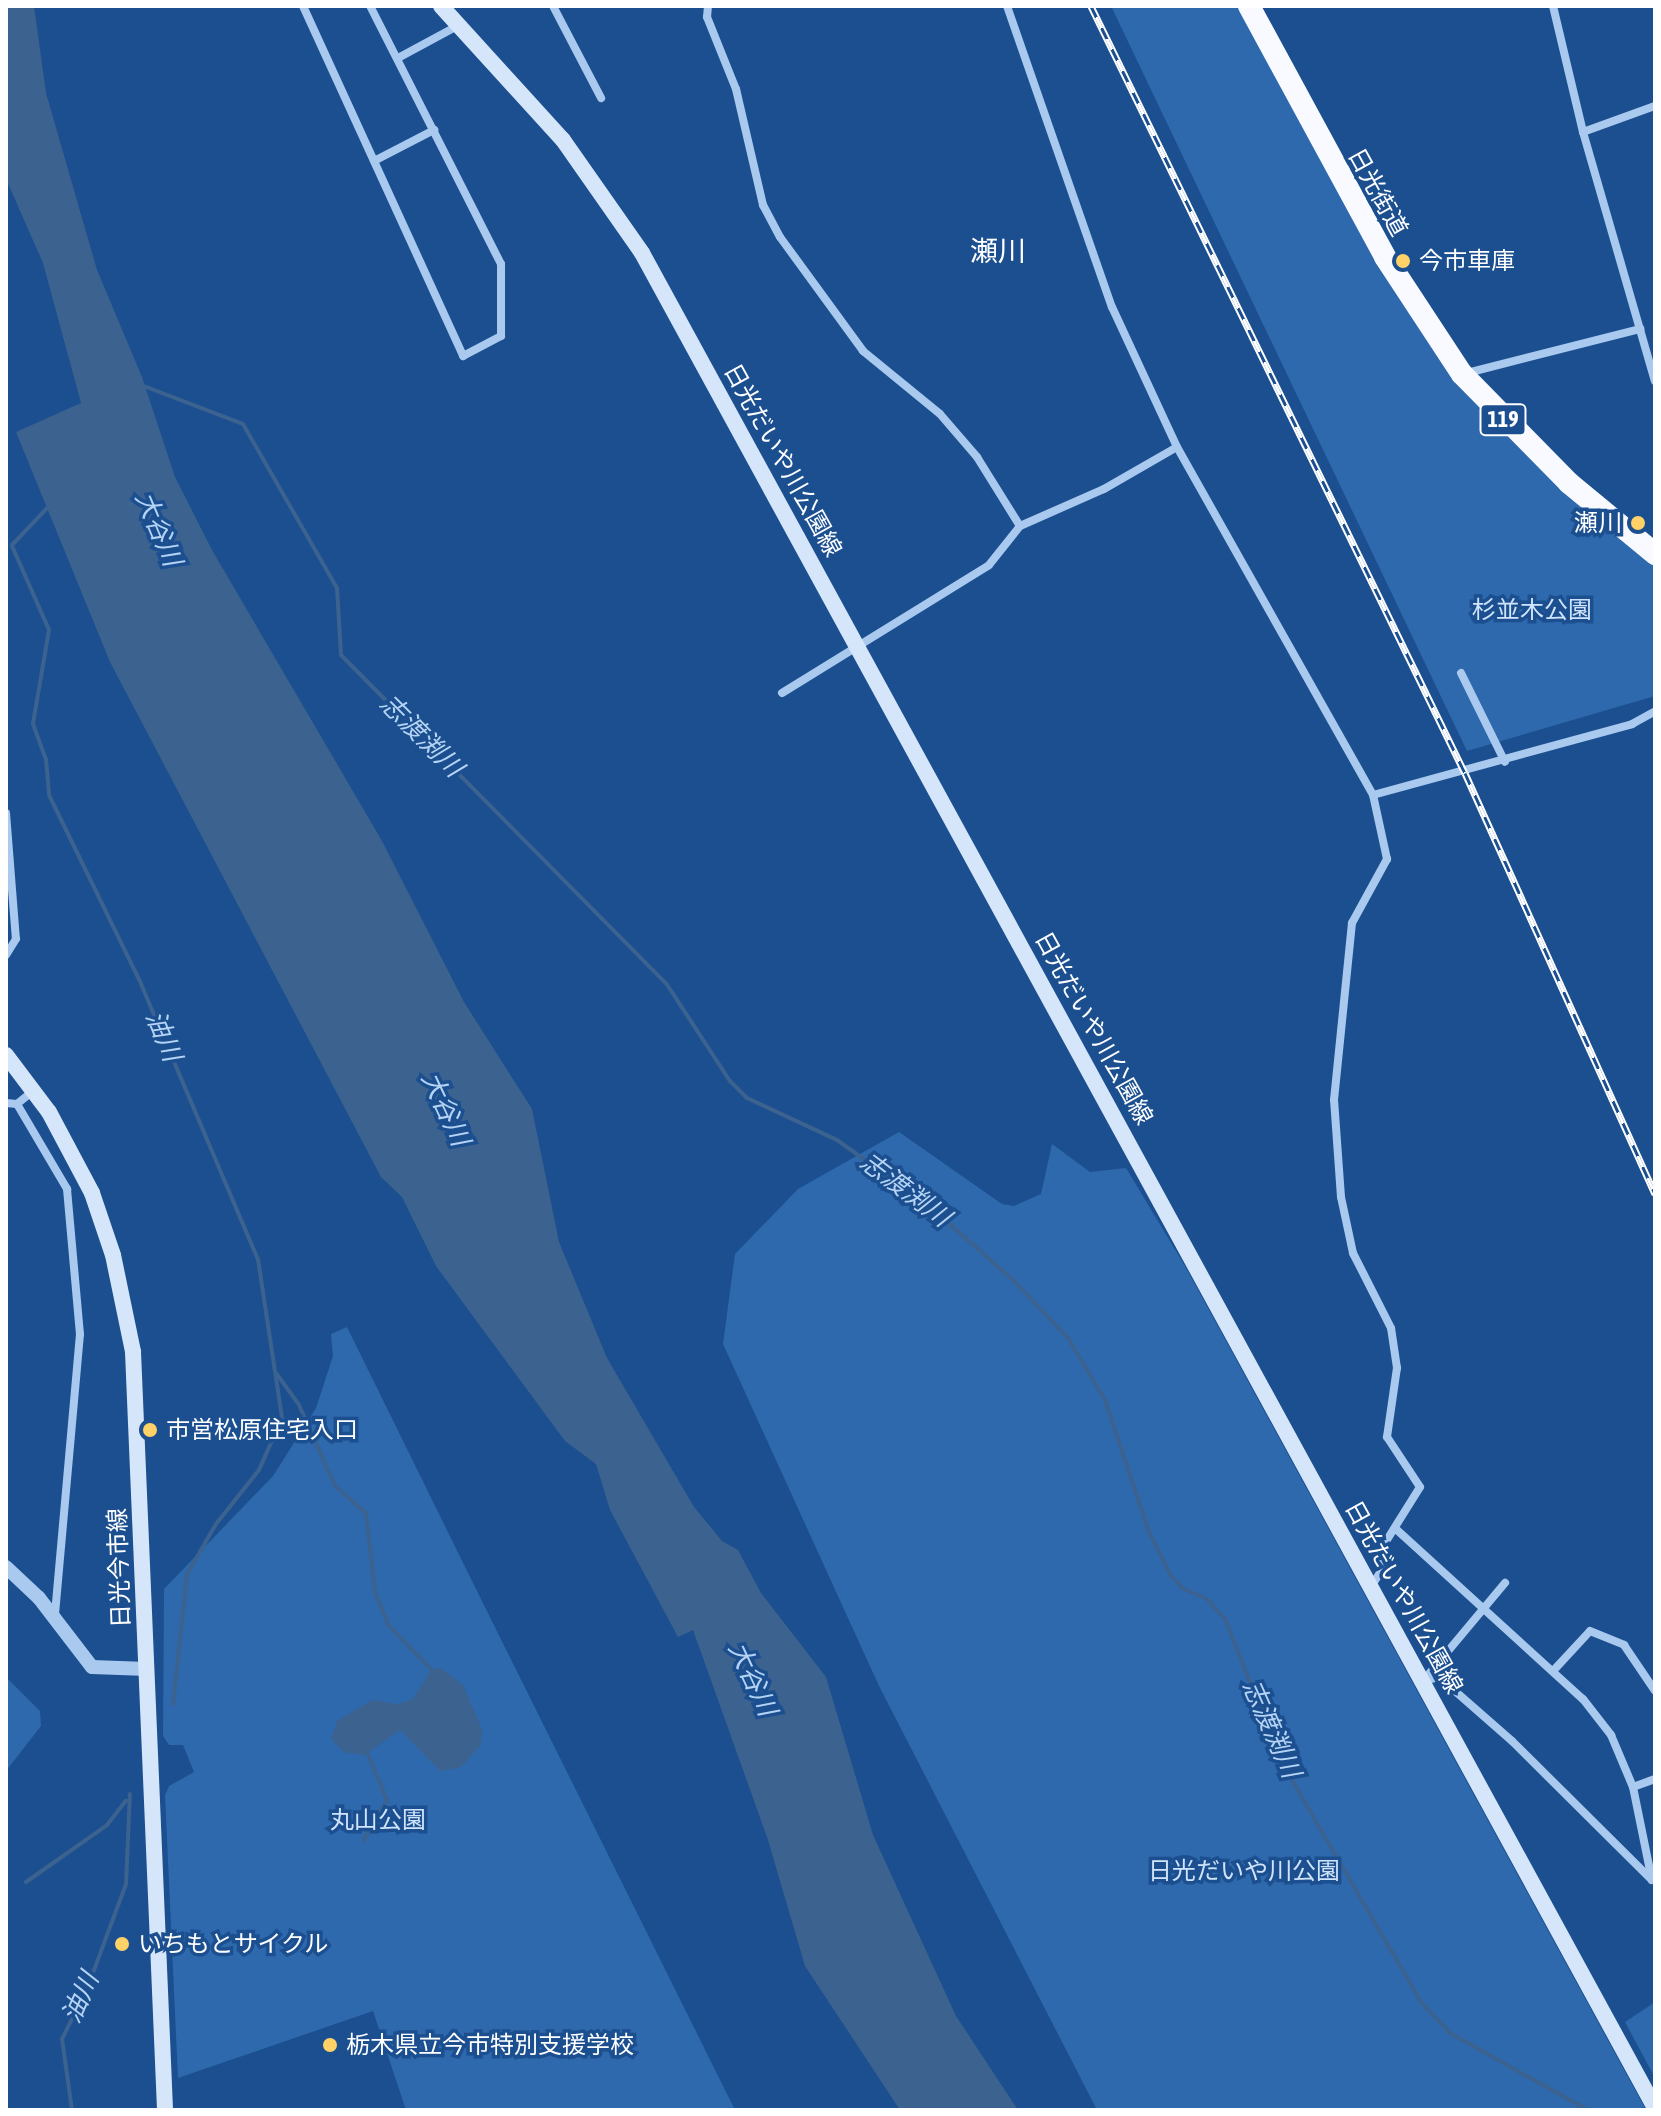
<!DOCTYPE html>
<meta charset="utf-8">
<style>
body{margin:0}
#map{position:relative;width:1661px;height:2116px;overflow:hidden;background:#1b4f8f;font-family:"Asap Condensed","Noto Sans JP",sans-serif}
div>[style]{position:absolute}
.green>*{inset:0;background:#2e69ad}
.water>*{inset:0;background:#3c6290}
.stream>*{height:4px;margin:-2px;padding:0 2px;transform-origin:2px;border-radius:2px;background:#3c6290}
.minor>*{height:8px;margin:-4px;padding:0 4px;transform-origin:4px;border-radius:4px;background:#a9c9ee}
.tertiary>*{height:14px;margin:-7px;padding:0 7px;transform-origin:7px;border-radius:7px;background:#a9c9ee}
.secondary>*{height:16px;margin:-8px;padding:0 8px;transform-origin:8px;border-radius:8px;background:#d6e6fa}
.trunk>*{height:22px;margin:-11px;padding:0 11px;transform-origin:11px;border-radius:11px;background:#f8faff}
.rail>*{height:7px;margin-top:-3.5px;transform-origin:0;background:repeating-linear-gradient(90deg,#1b4f8f 0 12px,#fff 0 24px);box-sizing:border-box;border-block:2px solid #fff}
.dots>*{width:22px;height:22px;translate:-50% -50%;box-sizing:border-box;border:4px solid #1b4f8f;border-radius:50%}
span{translate:-50% -50%;white-space:nowrap;text-align:center;line-height:1.15;-webkit-text-stroke:7px #1b4f8f;paint-order:stroke}
.shield-label span{padding:2px 6px;background:#1b4f8f;border:2px solid;border-radius:6px;-webkit-text-stroke-width:0}
.shield-label{font-size:22px;color:#fff;font-weight:700}
.street-label{font-size:24px;color:#fff}
.poi-label{font-size:24px;color:#fff}
.left{translate:0 -50%;text-align:left}
.right{translate:-100% -50%;text-align:right}
.park-label{font-size:24px;color:#cfe3fa}
.water-label{font-size:26px;color:#b5d3f5;font-style:italic}
.quarter-label{font-size:28px;color:#fff}
.frame{position:absolute;inset:0;border:8px solid #fff;pointer-events:none}
</style>
<div id="map">
<div class="green">
<i style="clip-path:polygon(1111px 6px,1242px 6px,1408px 311px,1655px 558px,1655px 696px,1467px 751px)"></i>
<i style="clip-path:polygon(899px 1132px,1002px 1204px,1014px 1206px,1041px 1194px,1052px 1144px,1090px 1172px,1126px 1168px,1185px 1266px,1646px 2110px,1097px 2110px,879px 1686px,723px 1344px,735px 1254px,798px 1189px)"></i>
<i style="clip-path:polygon(347px 1327px,474px 1585px,735px 2110px,406px 2110px,373px 2011px,178px 2078px,165px 1795px,169px 1786px,194px 1772px,183px 1745px,169px 1745px,163px 1736px,164px 1589px,273px 1476px,316px 1408px,333px 1356px,331px 1334px)"></i>
<i style="clip-path:polygon(6px 1677px,40px 1711px,41px 1726px,6px 1771px)"></i>
<i style="clip-path:polygon(1655px 2002px,1655px 2078px,1625px 2022px)"></i>
</div>
<div class="water">
<i style="clip-path:polygon(6px 6px,34px 6px,46px 93px,97px 270px,142px 377px,175px 477px,212px 550px,382px 841px,464px 1002px,532px 1109px,559px 1242px,607px 1358px,694px 1507px,722px 1541px,738px 1550px,761px 1593px,826px 1677px,873px 1835px,956px 2016px,1018px 2110px,900px 2110px,805px 1966px,768px 1840px,693px 1630px,678px 1637px,610px 1510px,596px 1464px,565px 1441px,436px 1266px,402px 1197px,381px 1177px,110px 662px,16px 432px,81px 403px,43px 263px,6px 179px)"></i>
<i style="clip-path:polygon(432px 1668px,442px 1669px,463px 1685px,482px 1729px,481px 1745px,461px 1767px,440px 1771px,400px 1730px,364px 1755px,344px 1752px,331px 1739px,337px 1721px,372px 1700px,398px 1704px,413px 1699px)"></i>
</div>
<div class="stream">
<i style="left:141px;top:385px;width:109px;rotate:20.9deg"></i>
<i style="left:243px;top:424px;width:189px;rotate:60.2deg"></i>
<i style="left:337px;top:588px;width:67px;rotate:86.6deg"></i>
<i style="left:341px;top:655px;width:462px;rotate:45.3deg"></i>
<i style="left:666px;top:983px;width:117px;rotate:56.9deg"></i>
<i style="left:730px;top:1081px;width:24px;rotate:45deg"></i>
<i style="left:747px;top:1098px;width:99px;rotate:25deg"></i>
<i style="left:837px;top:1140px;width:110px;rotate:35.4deg"></i>
<i style="left:927px;top:1204px;width:116px;rotate:41.5deg"></i>
<i style="left:1014px;top:1281px;width:79px;rotate:46.5deg"></i>
<i style="left:1068px;top:1338px;width:72px;rotate:59.2deg"></i>
<i style="left:1105px;top:1400px;width:139px;rotate:71.6deg"></i>
<i style="left:1149px;top:1532px;width:49px;rotate:63.4deg"></i>
<i style="left:1171px;top:1576px;width:16px;rotate:47deg"></i>
<i style="left:1182px;top:1588px;width:27px;rotate:24deg"></i>
<i style="left:1207px;top:1599px;width:27px;rotate:48deg"></i>
<i style="left:1225px;top:1619px;width:155px;rotate:68.4deg"></i>
<i style="left:1282px;top:1763px;width:276px;rotate:59.8deg"></i>
<i style="left:1421px;top:2002px;width:42px;rotate:46.9deg"></i>
<i style="left:1450px;top:2033px;width:158px;rotate:29.2deg"></i>
<i style="left:12px;top:545px;width:54px;rotate:-46.5deg"></i>
<i style="left:12px;top:546px;width:92px;rotate:66.2deg"></i>
<i style="left:49px;top:630px;width:95px;rotate:99.7deg"></i>
<i style="left:33px;top:724px;width:37px;rotate:70deg"></i>
<i style="left:46px;top:759px;width:36px;rotate:85deg"></i>
<i style="left:49px;top:795px;width:210px;rotate:64deg"></i>
<i style="left:141px;top:984px;width:299px;rotate:67deg"></i>
<i style="left:258px;top:1259px;width:161px;rotate:81.4deg"></i>
<i style="left:282px;top:1418px;width:57px;rotate:113.9deg"></i>
<i style="left:259px;top:1470px;width:69px;rotate:128.5deg"></i>
<i style="left:216px;top:1524px;width:58px;rotate:120.1deg"></i>
<i style="left:187px;top:1574px;width:131px;rotate:96.1deg"></i>
<i style="left:276px;top:1373px;width:39px;rotate:54deg"></i>
<i style="left:299px;top:1405px;width:89px;rotate:66deg"></i>
<i style="left:335px;top:1486px;width:41px;rotate:41.1deg"></i>
<i style="left:366px;top:1513px;width:80px;rotate:83.5deg"></i>
<i style="left:375px;top:1592px;width:35px;rotate:68deg"></i>
<i style="left:388px;top:1625px;width:66px;rotate:45.6deg"></i>
<i style="left:363px;top:1841px;width:48px;rotate:-59.7deg"></i>
<i style="left:387px;top:1800px;width:54px;rotate:-112.8deg"></i>
<i style="left:26px;top:1882px;width:99px;rotate:-35.1deg"></i>
<i style="left:107px;top:1825px;width:31px;rotate:-52deg"></i>
<i style="left:72px;top:2110px;width:72px;rotate:-98deg"></i>
<i style="left:62px;top:2039px;width:56px;rotate:-63.4deg"></i>
<i style="left:87px;top:1989px;width:112px;rotate:-69.6deg"></i>
<i style="left:126px;top:1884px;width:90px;rotate:-87.5deg"></i>
</div>
<div class="minor">
<i style="left:303px;top:6px;width:385px;rotate:65.4deg"></i>
<i style="left:463px;top:356px;width:43px;rotate:-27.8deg"></i>
<i style="left:501px;top:336px;width:72px;rotate:-90deg"></i>
<i style="left:501px;top:264px;width:289px;rotate:-116.9deg"></i>
<i style="left:553px;top:6px;width:104px;rotate:62.4deg"></i>
<i style="left:708px;top:6px;width:11px;rotate:95deg"></i>
<i style="left:707px;top:17px;width:78px;rotate:68.1deg"></i>
<i style="left:736px;top:89px;width:119px;rotate:76.9deg"></i>
<i style="left:763px;top:205px;width:36px;rotate:62deg"></i>
<i style="left:780px;top:237px;width:141px;rotate:53.9deg"></i>
<i style="left:863px;top:351px;width:99px;rotate:39.3deg"></i>
<i style="left:940px;top:414px;width:57px;rotate:49.3deg"></i>
<i style="left:977px;top:457px;width:81px;rotate:58.1deg"></i>
<i style="left:1007px;top:6px;width:319px;rotate:70.8deg"></i>
<i style="left:1112px;top:307px;width:154px;rotate:65.1deg"></i>
<i style="left:1177px;top:447px;width:399px;rotate:60.6deg"></i>
<i style="left:1553px;top:6px;width:130px;rotate:76.6deg"></i>
<i style="left:1583px;top:132px;width:259px;rotate:73.9deg"></i>
<i style="left:398px;top:58px;width:69px;rotate:-28.4deg"></i>
<i style="left:1583px;top:132px;width:77px;rotate:-19.9deg"></i>
<i style="left:374px;top:161px;width:68px;rotate:-27.3deg"></i>
<i style="left:1467px;top:373px;width:179px;rotate:-14.3deg"></i>
<i style="left:1461px;top:673px;width:99px;rotate:63.7deg"></i>
<i style="left:782px;top:693px;width:243px;rotate:-31.7deg"></i>
<i style="left:989px;top:565px;width:50px;rotate:-51.5deg"></i>
<i style="left:1020px;top:526px;width:92px;rotate:-23.8deg"></i>
<i style="left:1104px;top:489px;width:84px;rotate:-29.9deg"></i>
<i style="left:6px;top:813px;width:126px;rotate:85.5deg"></i>
<i style="left:16px;top:939px;width:19px;rotate:122deg"></i>
<i style="left:6px;top:1103px;width:11px;rotate:5deg"></i>
<i style="left:17px;top:1104px;width:22px;rotate:-39deg"></i>
<i style="left:17px;top:1104px;width:99px;rotate:59.5deg"></i>
<i style="left:67px;top:1189px;width:146px;rotate:84.9deg"></i>
<i style="left:80px;top:1334px;width:283px;rotate:95.1deg"></i>
<i style="left:1397px;top:1530px;width:251px;rotate:42.3deg"></i>
<i style="left:1583px;top:1699px;width:46px;rotate:52.1deg"></i>
<i style="left:1611px;top:1735px;width:56px;rotate:67.1deg"></i>
<i style="left:1633px;top:1787px;width:95px;rotate:78.5deg"></i>
<i style="left:1371px;top:1587px;width:19px;rotate:-58deg"></i>
<i style="left:1381px;top:1571px;width:28px;rotate:-82deg"></i>
<i style="left:1385px;top:1543px;width:66px;rotate:-58deg"></i>
<i style="left:1420px;top:1487px;width:60px;rotate:-123.4deg"></i>
<i style="left:1387px;top:1437px;width:70px;rotate:-81.8deg"></i>
<i style="left:1397px;top:1368px;width:40px;rotate:-98.5deg"></i>
<i style="left:1391px;top:1328px;width:84px;rotate:-116.9deg"></i>
<i style="left:1353px;top:1253px;width:57px;rotate:-102.1deg"></i>
<i style="left:1341px;top:1197px;width:97px;rotate:-94.1deg"></i>
<i style="left:1334px;top:1100px;width:178px;rotate:-84.2deg"></i>
<i style="left:1352px;top:923px;width:73px;rotate:-61.3deg"></i>
<i style="left:1387px;top:859px;width:66px;rotate:-102.3deg"></i>
<i style="left:1373px;top:795px;width:269px;rotate:-15.3deg"></i>
<i style="left:1632px;top:724px;width:26px;rotate:-29deg"></i>
<i style="left:1553px;top:1671px;width:54px;rotate:-47.2deg"></i>
<i style="left:1590px;top:1631px;width:37px;rotate:22deg"></i>
<i style="left:1624px;top:1645px;width:55px;rotate:56deg"></i>
<i style="left:1423px;top:1681px;width:16px;rotate:-14deg"></i>
<i style="left:1439px;top:1677px;width:97px;rotate:41.2deg"></i>
<i style="left:1512px;top:1741px;width:197px;rotate:44.8deg"></i>
<i style="left:1423px;top:1681px;width:128px;rotate:-50.1deg"></i>
<i style="left:1633px;top:1787px;width:23px;rotate:-20deg"></i>
</div>
<div class="tertiary">
<i style="left:6px;top:1567px;width:45px;rotate:43.2deg"></i>
<i style="left:39px;top:1598px;width:87px;rotate:52.5deg"></i>
<i style="left:92px;top:1667px;width:55px;rotate:2.1deg"></i>
</div>
<div class="secondary">
<i style="left:441px;top:6px;width:181px;rotate:47.7deg"></i>
<i style="left:563px;top:140px;width:138px;rotate:55deg"></i>
<i style="left:642px;top:253px;width:2114px;rotate:61.36deg"></i>
<i style="left:6px;top:1055px;width:71px;rotate:53deg"></i>
<i style="left:49px;top:1112px;width:92px;rotate:62deg"></i>
<i style="left:92px;top:1193px;width:65px;rotate:71.3deg"></i>
<i style="left:113px;top:1255px;width:99px;rotate:78.3deg"></i>
<i style="left:133px;top:1352px;width:759px;rotate:87.58deg"></i>
</div>
<div class="trunk">
<i style="left:1249px;top:6px;width:285px;rotate:61.5deg"></i>
<i style="left:1385px;top:257px;width:140px;rotate:56.7deg"></i>
<i style="left:1462px;top:374px;width:153px;rotate:45.5deg"></i>
<i style="left:1569px;top:483px;width:112px;rotate:39.5deg"></i>
</div>
<div class="rail">
<i style="left:1091px;top:6px;width:853px;rotate:64.01deg"></i>
<i style="left:1465px;top:773px;width:462px;rotate:65.7deg"></i>
</div>
<div class="dots">
<i style="left:1403px;top:261px;background:#ffd166"></i>
<i style="left:1638px;top:523px;background:#ffd166"></i>
<i style="left:150px;top:1430px;background:#ffd166"></i>
<i style="left:122px;top:1944px;background:#ffd166"></i>
<i style="left:330px;top:2045px;background:#ffd166"></i>
</div>
<div class="shield-label">
<span style="left:1503px;top:420px">119</span>
</div>
<div class="street-label">
<span style="left:1378px;top:192px;rotate:61deg">日光街道</span>
<span style="left:783px;top:460px;rotate:61deg">日光だいや川公園線</span>
<span style="left:1094px;top:1028px;rotate:61deg">日光だいや川公園線</span>
<span style="left:119px;top:1568px;rotate:-92deg">日光今市線</span>
<span style="left:1404px;top:1597px;rotate:61deg">日光だいや川公園線</span>
</div>
<div class="poi-label">
<span class="left" style="left:1419px;top:261px">今市車庫</span>
<span class="right" style="left:1622px;top:523px">瀬川</span>
<span class="left" style="left:166px;top:1430px">市営松原住宅入口</span>
<span class="left" style="left:138px;top:1944px">いちもとサイクル</span>
<span class="left" style="left:346px;top:2045px">栃木県立今市特別支援学校</span>
</div>
<div class="park-label">
<span style="left:1532px;top:610px">杉並木公園</span>
<span style="left:378px;top:1820px">丸山公園</span>
<span style="left:1244px;top:1871px">日光だいや川公園</span>
</div>
<div class="water-label">
<span style="left:158px;top:529px;rotate:67deg">大谷川</span>
<span style="left:421px;top:736px;rotate:45deg">志渡渕川</span>
<span style="left:163px;top:1036px;rotate:67deg">油川</span>
<span style="left:445px;top:1109px;rotate:65deg">大谷川</span>
<span style="left:905px;top:1190px;rotate:37deg">志渡渕川</span>
<span style="left:752px;top:1679px;rotate:65deg">大谷川</span>
<span style="left:1271px;top:1729px;rotate:66deg">志渡渕川</span>
<span style="left:81px;top:1998px;rotate:-66deg">油川</span>
</div>
<div class="quarter-label">
<span style="left:998px;top:251px">瀬川</span>
</div>
<div class="frame"></div>
</div>
